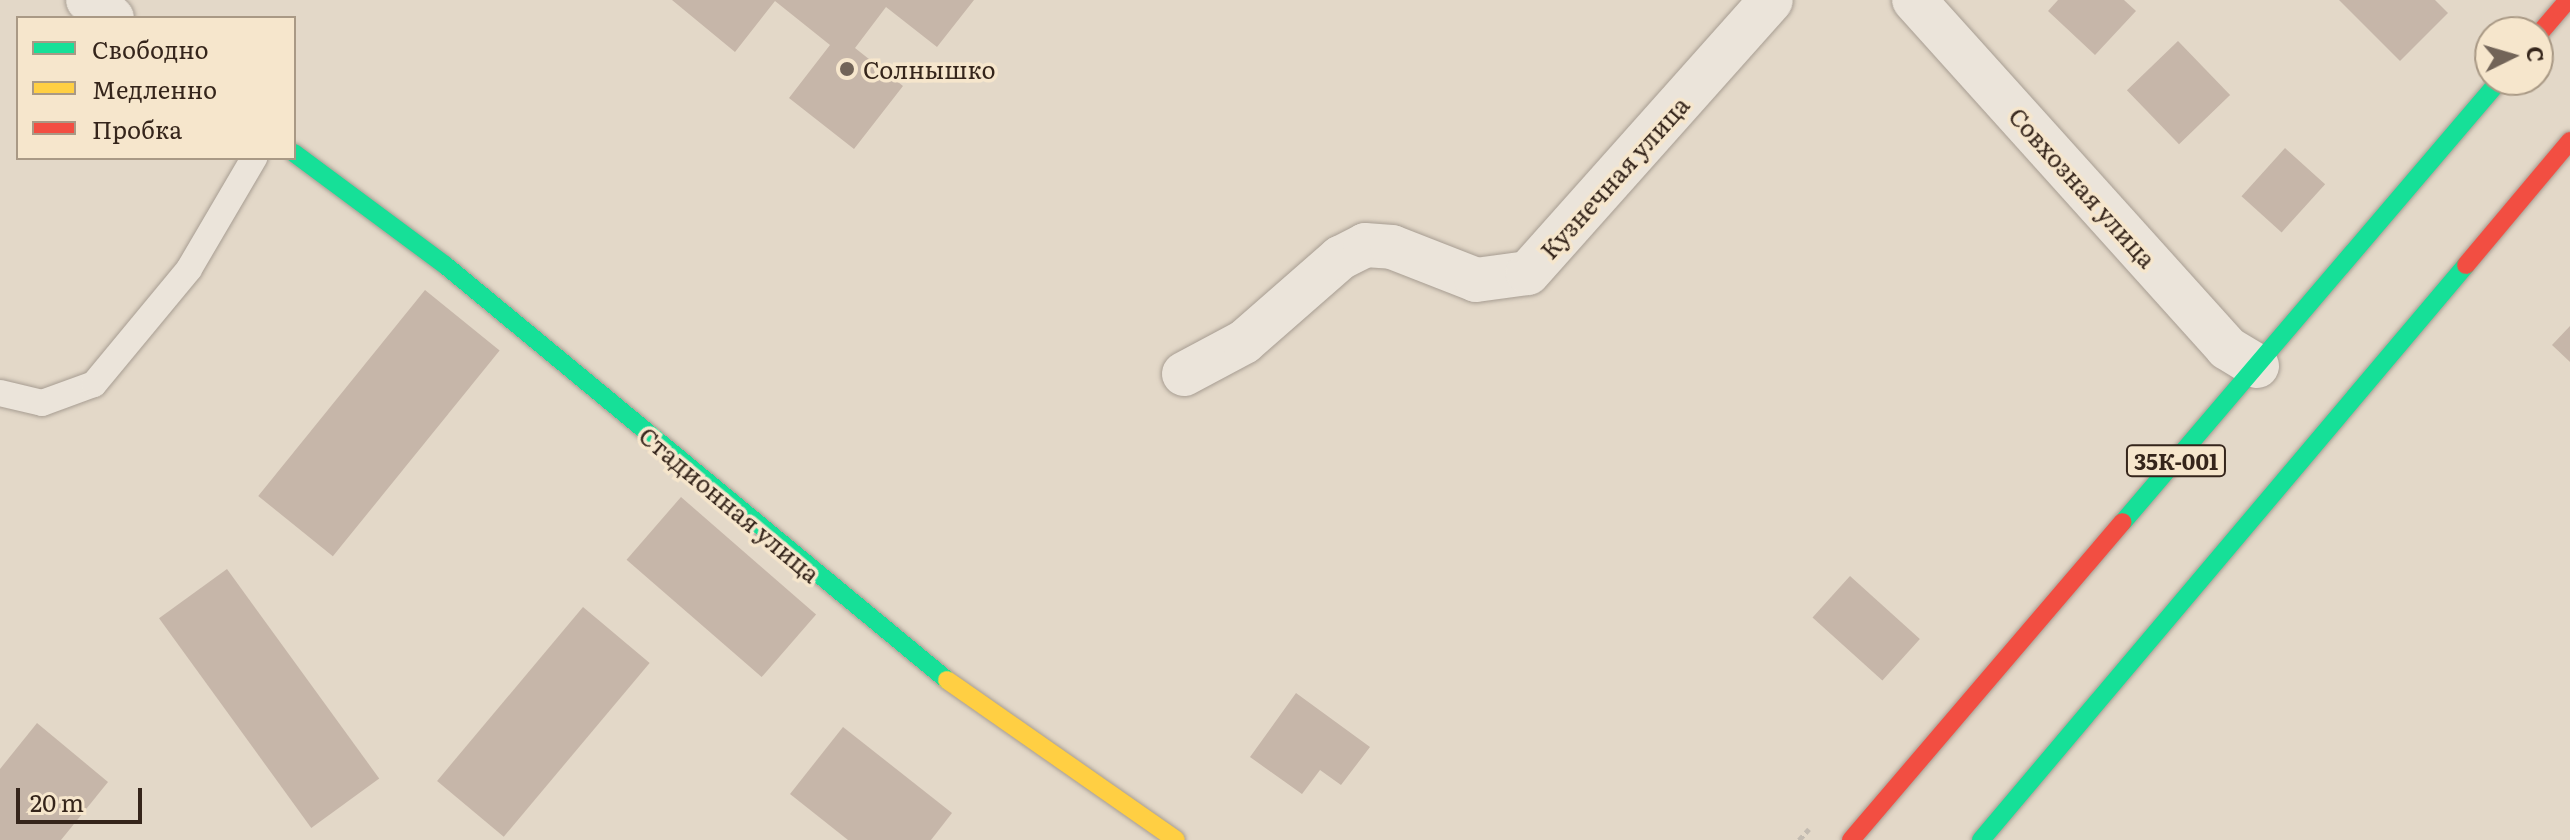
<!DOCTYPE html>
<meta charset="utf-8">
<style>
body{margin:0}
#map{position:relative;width:2570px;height:840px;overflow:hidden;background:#e3d8c8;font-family:Literata,serif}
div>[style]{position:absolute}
.building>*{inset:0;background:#c6b6a9;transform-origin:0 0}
.path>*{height:5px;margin-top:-2.5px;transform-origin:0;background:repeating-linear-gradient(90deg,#c3bbb1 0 6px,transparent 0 10px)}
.roads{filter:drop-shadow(0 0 2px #a79d92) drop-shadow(0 0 2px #a79d92)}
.lane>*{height:26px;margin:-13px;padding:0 13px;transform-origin:13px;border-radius:13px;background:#ebe4da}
.street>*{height:44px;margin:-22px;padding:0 22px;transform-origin:22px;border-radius:22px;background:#ebe4da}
.fast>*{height:18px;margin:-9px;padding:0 9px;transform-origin:9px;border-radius:9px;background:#16e098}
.slow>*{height:18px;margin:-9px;padding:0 9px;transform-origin:9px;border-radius:9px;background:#ffcf43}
.jam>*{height:18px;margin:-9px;padding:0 9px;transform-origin:9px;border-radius:9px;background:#f24e42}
.dots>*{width:22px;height:22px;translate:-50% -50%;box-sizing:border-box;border:4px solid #f6e6cc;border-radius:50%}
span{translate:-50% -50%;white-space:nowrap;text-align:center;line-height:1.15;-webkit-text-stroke:7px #f6e6cc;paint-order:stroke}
.shield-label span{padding:2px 6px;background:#f6e6cc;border:2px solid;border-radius:6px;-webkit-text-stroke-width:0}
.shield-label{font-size:22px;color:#35251b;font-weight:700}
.poi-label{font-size:24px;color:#35251b}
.left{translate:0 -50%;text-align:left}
.street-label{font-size:24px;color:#35251b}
.legend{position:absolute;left:16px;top:16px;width:280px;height:144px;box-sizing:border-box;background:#f6e6cc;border:2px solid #a99985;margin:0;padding:10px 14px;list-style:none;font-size:24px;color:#35251b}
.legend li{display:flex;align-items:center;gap:16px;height:40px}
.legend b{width:40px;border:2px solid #a99985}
.north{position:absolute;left:2474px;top:16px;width:80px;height:80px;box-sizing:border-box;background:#f6e6cc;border:2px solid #a99985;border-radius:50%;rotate:85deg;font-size:22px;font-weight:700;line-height:32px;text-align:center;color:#35251b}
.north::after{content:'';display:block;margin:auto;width:28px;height:36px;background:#726458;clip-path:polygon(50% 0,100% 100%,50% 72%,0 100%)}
.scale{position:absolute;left:16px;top:788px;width:126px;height:36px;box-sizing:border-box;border:4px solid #35251b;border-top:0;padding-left:10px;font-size:24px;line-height:28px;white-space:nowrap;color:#35251b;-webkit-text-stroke:6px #f6e6cc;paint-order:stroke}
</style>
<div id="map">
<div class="building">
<i style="clip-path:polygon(672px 0,974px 0,937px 47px,886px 7px,855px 48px,903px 86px,854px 149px,789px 98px,830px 45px,775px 1px,735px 52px)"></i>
<i style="clip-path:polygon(2058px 0,2124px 0,2136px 11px,2095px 55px,2048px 11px)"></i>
<i style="clip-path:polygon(2339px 0,2435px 0,2448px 13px,2400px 61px)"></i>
<i style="left:2178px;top:41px;width:75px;height:71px;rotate:46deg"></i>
<i style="left:2285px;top:148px;width:54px;height:65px;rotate:42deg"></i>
<i style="left:425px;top:290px;width:96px;height:265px;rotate:39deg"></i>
<i style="clip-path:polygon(2570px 326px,2570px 362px,2552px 345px)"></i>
<i style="left:681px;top:497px;width:179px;height:83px;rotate:41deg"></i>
<i style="left:227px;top:569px;width:259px;height:84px;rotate:54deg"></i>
<i style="left:1850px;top:576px;width:94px;height:56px;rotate:42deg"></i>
<i style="left:583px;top:607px;width:87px;height:227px;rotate:40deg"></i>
<i style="clip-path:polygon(1296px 693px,1370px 747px,1341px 785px,1320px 770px,1302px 794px,1250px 757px)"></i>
<i style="clip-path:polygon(37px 723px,108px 782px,61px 840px,0 840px,0 769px)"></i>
<i style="clip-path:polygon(843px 727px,952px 813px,931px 840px,848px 840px,790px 794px)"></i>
</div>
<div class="path">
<i style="left:1799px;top:840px;width:15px;rotate:-48deg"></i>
</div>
<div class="roads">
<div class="lane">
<i style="left:0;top:393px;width:43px;rotate:13.4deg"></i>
<i style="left:42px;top:403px;width:55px;rotate:-20.1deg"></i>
<i style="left:94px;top:384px;width:149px;rotate:-50.4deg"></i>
<i style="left:189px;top:269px;width:129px;rotate:-59.6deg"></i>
</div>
<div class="street">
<i style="left:88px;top:0;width:30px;rotate:37deg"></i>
<i style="left:1914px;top:0;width:468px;rotate:48deg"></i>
<i style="left:2227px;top:348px;width:35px;rotate:31deg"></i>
<i style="left:1184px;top:374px;width:68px;rotate:-28.1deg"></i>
<i style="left:1244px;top:342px;width:128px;rotate:-41.2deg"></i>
<i style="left:1340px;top:258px;width:28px;rotate:-27deg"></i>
<i style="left:1365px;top:245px;width:27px;rotate:4deg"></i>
<i style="left:1392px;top:247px;width:90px;rotate:21.4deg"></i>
<i style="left:1476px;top:280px;width:52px;rotate:-7.7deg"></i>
<i style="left:1528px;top:273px;width:365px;rotate:-48.3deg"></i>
</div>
<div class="fast">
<i style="left:294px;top:153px;width:188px;rotate:36.6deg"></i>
<i style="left:445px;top:265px;width:651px;rotate:39.58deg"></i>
<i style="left:2123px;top:522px;width:581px;rotate:-49.54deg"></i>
<i style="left:1981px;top:840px;width:752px;rotate:-49.85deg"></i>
</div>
<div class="slow">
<i style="left:947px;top:680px;width:279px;rotate:34.9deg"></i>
</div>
<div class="jam">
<i style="left:2538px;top:35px;width:46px;rotate:-49.4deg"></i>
<i style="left:2466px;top:265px;width:162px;rotate:-50deg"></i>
<i style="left:1851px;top:840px;width:418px;rotate:-49.5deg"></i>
</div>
</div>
<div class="dots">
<i style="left:847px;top:69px;background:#726458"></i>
</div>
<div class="shield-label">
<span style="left:2176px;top:461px">35К-001</span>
</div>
<div class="poi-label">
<span class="left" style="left:863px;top:69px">Солнышко</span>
</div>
<div class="street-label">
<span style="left:1614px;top:177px;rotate:-48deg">Кузнечная улица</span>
<span style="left:2083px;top:187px;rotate:48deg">Совхозная улица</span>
<span style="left:730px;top:504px;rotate:40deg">Стадионная улица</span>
</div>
<ul class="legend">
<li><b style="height:10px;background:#16e098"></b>Свободно</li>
<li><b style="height:10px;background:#ffcf43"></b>Медленно</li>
<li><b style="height:10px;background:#f24e42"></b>Пробка</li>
</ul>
<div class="north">С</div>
<div class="scale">20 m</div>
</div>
